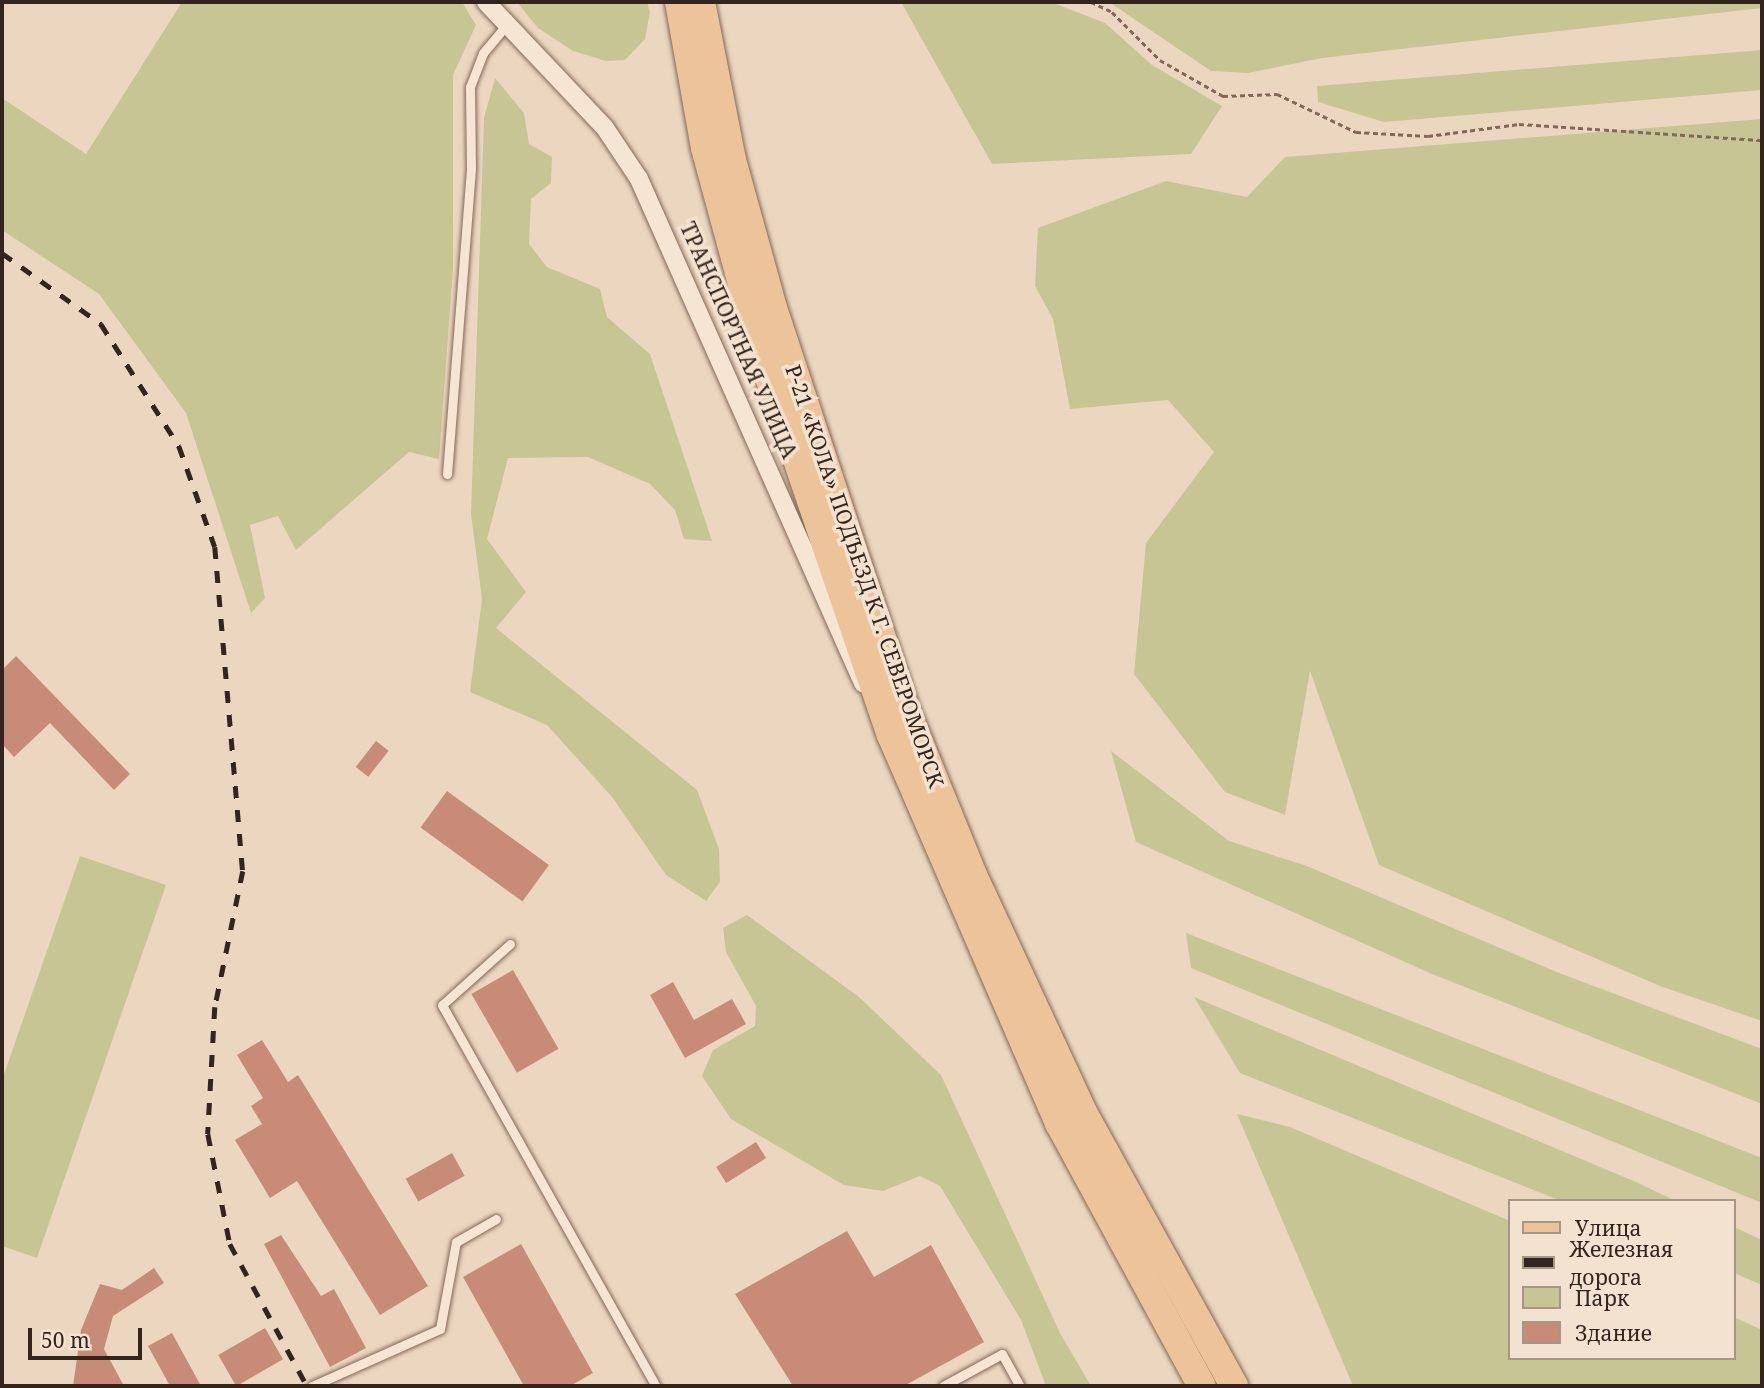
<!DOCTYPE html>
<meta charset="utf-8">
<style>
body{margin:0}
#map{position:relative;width:1764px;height:1388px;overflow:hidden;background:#ebd7c0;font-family:"Noto Serif",serif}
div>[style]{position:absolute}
.green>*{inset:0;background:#c8c595}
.building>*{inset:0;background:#c78b78;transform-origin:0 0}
.path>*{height:2.5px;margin-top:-1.25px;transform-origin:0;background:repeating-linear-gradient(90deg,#836859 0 5px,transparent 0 8.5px)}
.roads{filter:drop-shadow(0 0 2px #836859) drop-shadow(0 0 2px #836859)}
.lane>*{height:9px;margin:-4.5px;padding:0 4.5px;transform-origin:4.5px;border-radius:4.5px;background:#f6e5d3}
.street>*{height:18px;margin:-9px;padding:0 9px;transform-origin:9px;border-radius:9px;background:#f6e5d3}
.primary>*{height:28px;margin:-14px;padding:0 14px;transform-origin:14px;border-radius:14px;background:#edc499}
.rail>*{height:4.5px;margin-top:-2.25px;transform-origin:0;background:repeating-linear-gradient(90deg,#33241d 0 12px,transparent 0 24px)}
span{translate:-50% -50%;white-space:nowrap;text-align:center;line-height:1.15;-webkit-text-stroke:7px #f3e2cf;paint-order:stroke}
.street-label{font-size:21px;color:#33241d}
.frame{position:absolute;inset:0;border:4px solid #33241d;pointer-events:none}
.legend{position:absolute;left:1508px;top:1199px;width:228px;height:161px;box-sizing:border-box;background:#f3e2cf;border:2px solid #a69688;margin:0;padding:9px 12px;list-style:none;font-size:21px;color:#33241d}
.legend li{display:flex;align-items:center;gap:14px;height:35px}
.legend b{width:35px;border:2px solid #a69688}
.scale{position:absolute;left:28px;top:1328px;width:114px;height:32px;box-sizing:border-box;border:4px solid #33241d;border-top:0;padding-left:9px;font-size:21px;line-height:24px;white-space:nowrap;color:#33241d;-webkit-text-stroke:5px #f3e2cf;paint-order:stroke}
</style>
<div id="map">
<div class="green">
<i style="clip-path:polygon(182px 2px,462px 2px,476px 25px,453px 75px,453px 268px,439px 459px,409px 452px,296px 550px,278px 516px,250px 525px,265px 598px,251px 613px,186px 413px,99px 294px,2px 230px,2px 98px,86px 154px)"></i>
<i style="clip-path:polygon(517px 2px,647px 2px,650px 12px,645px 39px,625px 60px,606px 61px,573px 51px,538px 28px)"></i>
<i style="clip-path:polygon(901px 2px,1051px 2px,1105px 23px,1152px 65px,1222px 106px,1191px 154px,992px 164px)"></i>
<i style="clip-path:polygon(1109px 2px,1762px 2px,1762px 8px,1322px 58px,1248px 73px,1211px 71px)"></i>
<i style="clip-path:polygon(1762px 50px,1762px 90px,1384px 122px,1318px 102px,1317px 86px)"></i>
<i style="clip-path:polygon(495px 78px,524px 113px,529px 144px,552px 157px,551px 183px,531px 199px,529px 244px,547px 267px,600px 289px,607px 317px,650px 354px,712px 541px,684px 539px,675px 510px,650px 484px,588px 457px,508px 458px,487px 539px,526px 592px,496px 628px,697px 790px,719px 849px,720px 882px,706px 901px,666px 875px,612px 797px,547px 725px,470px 692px,482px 599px,471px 514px,484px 118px)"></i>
<i style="clip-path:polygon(1762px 119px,1762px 1021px,1660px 986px,1379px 865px,1310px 671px,1285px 815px,1225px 792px,1134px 674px,1146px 543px,1214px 452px,1168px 400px,1070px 409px,1053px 319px,1035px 286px,1038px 228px,1166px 181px,1247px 197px,1285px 157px)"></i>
<i style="clip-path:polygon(1111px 751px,1229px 841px,1307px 866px,1559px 973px,1762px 1049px,1762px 1104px,1432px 974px,1136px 842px)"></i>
<i style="clip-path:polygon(80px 856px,166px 885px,37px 1258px,2px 1246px,2px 1080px)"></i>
<i style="clip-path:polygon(747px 915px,859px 997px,941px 1075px,1060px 1333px,1091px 1386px,1046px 1386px,1021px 1320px,940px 1186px,920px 1176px,883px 1191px,844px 1185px,731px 1119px,702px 1076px,713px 1050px,755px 1026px,756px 1006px,726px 952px,723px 928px)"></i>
<i style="clip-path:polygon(1186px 933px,1762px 1158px,1762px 1203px,1191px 968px)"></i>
<i style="clip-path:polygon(1194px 997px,1636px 1182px,1676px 1201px,1561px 1201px,1240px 1073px)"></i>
<i style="clip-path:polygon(1237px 1114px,1290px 1127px,1510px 1221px,1510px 1358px,1734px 1358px,1734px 1317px,1762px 1330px,1762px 1386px,1353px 1386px)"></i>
<i style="clip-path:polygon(1734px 1227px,1762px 1240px,1762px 1285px,1734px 1273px)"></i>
</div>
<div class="building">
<i style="clip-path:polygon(16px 656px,130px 774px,114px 790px,50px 723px,14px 757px,2px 744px,2px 670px)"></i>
<i style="left:376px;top:741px;width:16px;height:33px;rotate:38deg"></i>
<i style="left:447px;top:791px;width:126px;height:45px;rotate:36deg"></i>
<i style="left:513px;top:970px;width:91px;height:48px;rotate:60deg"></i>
<i style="clip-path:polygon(673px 982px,694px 1020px,732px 999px,746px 1024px,685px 1058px,650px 995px)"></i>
<i style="clip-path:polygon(262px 1040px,288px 1082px,298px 1075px,428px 1286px,380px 1315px,297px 1181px,270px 1198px,235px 1140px,262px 1124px,251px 1106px,263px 1098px,237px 1055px)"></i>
<i style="left:756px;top:1142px;width:19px;height:47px;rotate:58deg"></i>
<i style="left:452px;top:1153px;width:26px;height:53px;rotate:61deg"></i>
<i style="clip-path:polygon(847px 1231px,874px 1277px,931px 1245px,984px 1342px,904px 1386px,793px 1386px,735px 1294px)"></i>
<i style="clip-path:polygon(281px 1235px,321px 1296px,334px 1289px,366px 1348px,330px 1367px,264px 1244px)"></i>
<i style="clip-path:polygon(521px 1244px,593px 1373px,570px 1386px,524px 1386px,463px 1277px)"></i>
<i style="clip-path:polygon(154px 1268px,164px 1283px,113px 1316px,104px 1349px,124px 1386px,73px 1386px,81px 1330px,100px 1284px,122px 1290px)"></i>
<i style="left:265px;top:1328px;width:36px;height:54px;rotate:60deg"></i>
<i style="clip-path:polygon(172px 1333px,201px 1386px,170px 1386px,148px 1346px)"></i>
</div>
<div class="path">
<i style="left:1091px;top:2px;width:23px;rotate:25deg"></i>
<i style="left:1112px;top:12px;width:68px;rotate:45deg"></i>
<i style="left:1160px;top:60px;width:73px;rotate:29.7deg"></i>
<i style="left:1223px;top:96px;width:54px;rotate:-2.1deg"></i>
<i style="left:1277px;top:94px;width:88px;rotate:25.7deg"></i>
<i style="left:1356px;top:132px;width:72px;rotate:3.2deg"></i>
<i style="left:1428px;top:136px;width:92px;rotate:-7.5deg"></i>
<i style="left:1519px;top:124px;width:244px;rotate:3.8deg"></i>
</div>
<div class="roads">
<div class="lane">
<i style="left:447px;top:474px;width:306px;rotate:-85.5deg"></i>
<i style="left:471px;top:169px;width:82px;rotate:-90.7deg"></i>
<i style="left:470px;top:87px;width:36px;rotate:-69deg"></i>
<i style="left:483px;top:53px;width:34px;rotate:-50deg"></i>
<i style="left:510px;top:944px;width:91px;rotate:138.1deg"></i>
<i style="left:442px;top:1005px;width:437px;rotate:60.7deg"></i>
<i style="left:312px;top:1386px;width:140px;rotate:-24deg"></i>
<i style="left:440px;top:1329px;width:88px;rotate:-79.6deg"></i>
<i style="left:456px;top:1242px;width:46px;rotate:-29.9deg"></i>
<i style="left:943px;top:1386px;width:67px;rotate:-28.5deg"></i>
<i style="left:1002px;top:1354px;width:37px;rotate:61deg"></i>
</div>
<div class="street">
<i style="left:486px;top:2px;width:173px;rotate:46.6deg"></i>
<i style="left:605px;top:128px;width:61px;rotate:56.3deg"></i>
<i style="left:639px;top:179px;width:552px;rotate:66.04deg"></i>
</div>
<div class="primary">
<i style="left:679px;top:2px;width:148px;rotate:79.9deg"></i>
<i style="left:705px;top:148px;width:210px;rotate:74.8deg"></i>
<i style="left:760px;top:351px;width:406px;rotate:71.2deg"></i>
<i style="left:891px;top:735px;width:423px;rotate:66.6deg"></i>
<i style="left:1059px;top:1123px;width:299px;rotate:61.5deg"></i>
<i style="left:701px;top:2px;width:161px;rotate:78.9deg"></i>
<i style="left:732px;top:160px;width:154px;rotate:74.5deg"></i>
<i style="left:773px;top:308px;width:423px;rotate:71.7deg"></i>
<i style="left:906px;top:710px;width:178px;rotate:67.9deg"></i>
<i style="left:973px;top:875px;width:264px;rotate:65.1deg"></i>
<i style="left:1084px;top:1114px;width:311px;rotate:61.1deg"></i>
</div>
</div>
<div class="rail">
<i style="left:2px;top:253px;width:122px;rotate:35.6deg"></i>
<i style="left:101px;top:324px;width:145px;rotate:57.4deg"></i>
<i style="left:179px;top:446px;width:107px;rotate:70.4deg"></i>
<i style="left:215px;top:547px;width:325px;rotate:85.1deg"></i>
<i style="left:243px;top:871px;width:139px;rotate:101.6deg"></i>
<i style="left:215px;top:1007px;width:127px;rotate:93.2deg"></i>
<i style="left:208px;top:1134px;width:112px;rotate:78.7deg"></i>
<i style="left:230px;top:1244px;width:162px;rotate:61.5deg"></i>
</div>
<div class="street-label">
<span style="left:739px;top:340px;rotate:66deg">ТРАНСПОРТНАЯ УЛИЦА</span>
<span style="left:865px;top:576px;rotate:71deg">Р-21 «КОЛА» ПОДЪЕЗД К Г. СЕВЕРОМОРСК</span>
</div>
<div class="frame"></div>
<ul class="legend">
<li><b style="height:9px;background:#edc499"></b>Улица</li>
<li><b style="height:9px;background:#33241d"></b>Железная дорога</li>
<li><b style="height:19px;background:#c8c595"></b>Парк</li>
<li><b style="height:19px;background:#c78b78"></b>Здание</li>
</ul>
<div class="scale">50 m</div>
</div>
